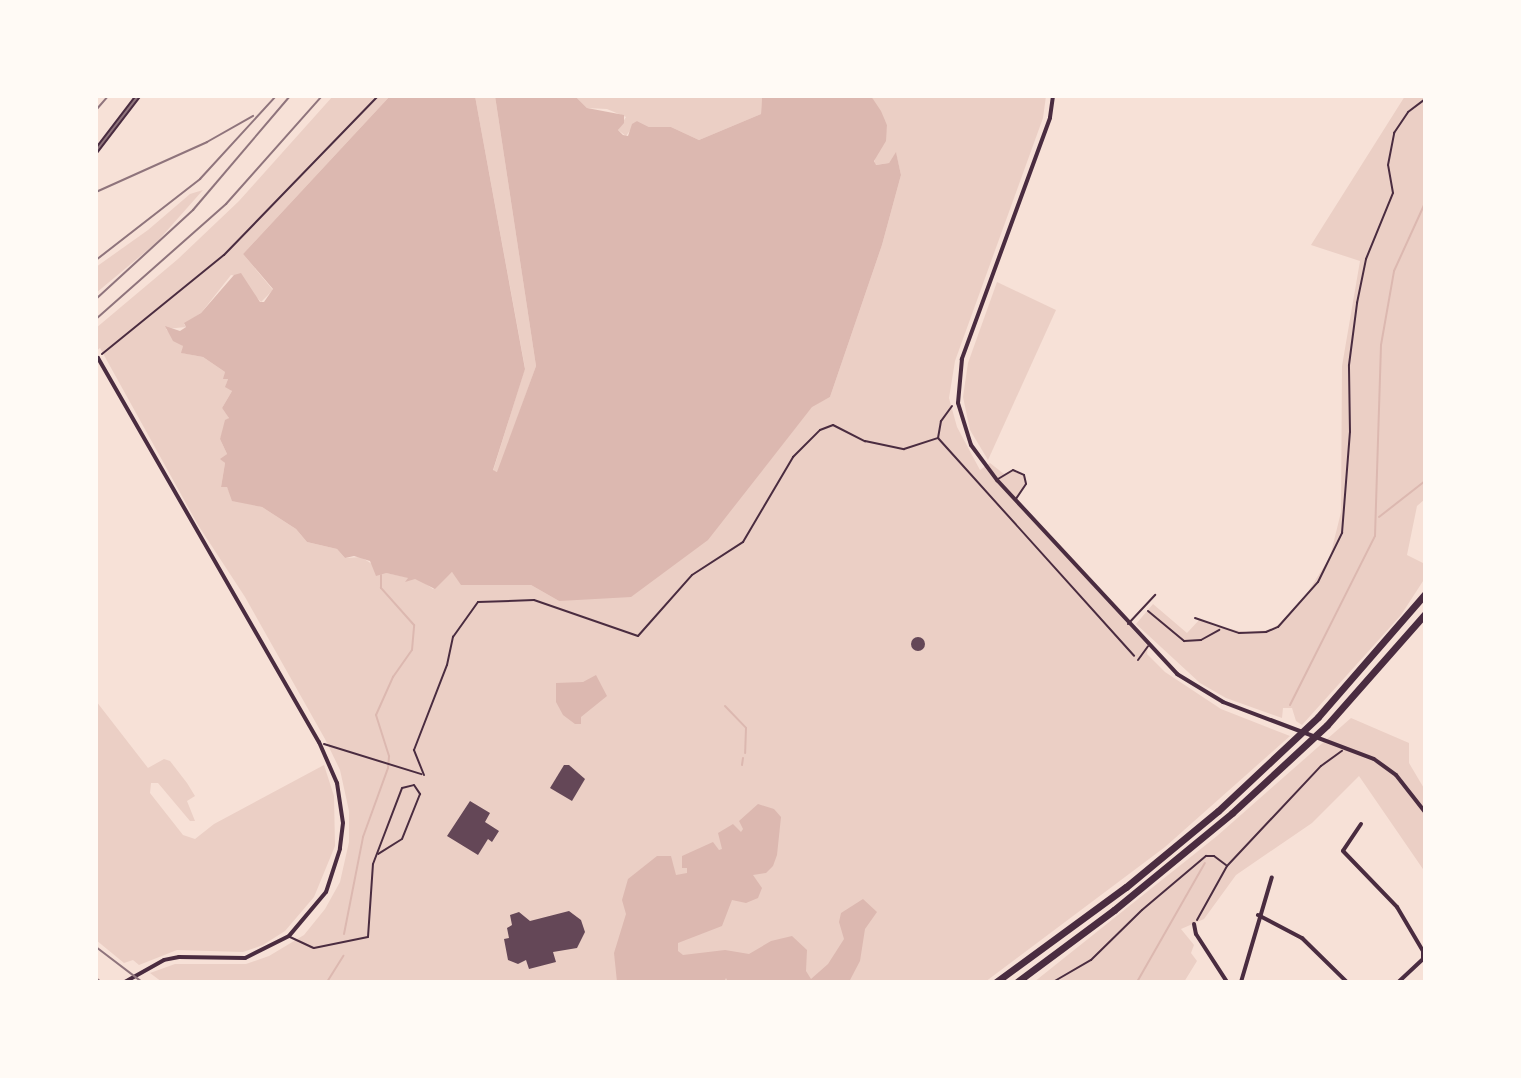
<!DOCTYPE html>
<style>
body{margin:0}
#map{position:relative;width:1521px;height:1078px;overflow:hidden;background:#f7e1d7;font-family:Karla,sans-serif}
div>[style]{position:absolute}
.green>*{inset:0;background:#ebcfc5}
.water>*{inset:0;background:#dcb8b0}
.stream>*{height:2px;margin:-1px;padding:0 1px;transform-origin:1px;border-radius:1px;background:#dcb8b0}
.building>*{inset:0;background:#644757}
.round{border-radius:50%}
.path>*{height:2px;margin:-1px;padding:0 1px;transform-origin:1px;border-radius:1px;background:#4a2c40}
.service>*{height:2px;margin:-1px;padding:0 1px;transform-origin:1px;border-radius:1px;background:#4a2c40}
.minor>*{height:4px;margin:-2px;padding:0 2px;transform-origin:2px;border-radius:2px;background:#4a2c40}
.secondary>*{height:6px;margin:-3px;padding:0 3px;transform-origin:3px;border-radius:3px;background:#4a2c40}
.trunk>*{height:7px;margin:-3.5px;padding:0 3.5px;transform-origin:3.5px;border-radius:3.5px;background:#4a2c40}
.tram>*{height:2px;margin:-1px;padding:0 1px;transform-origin:1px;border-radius:1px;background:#8f747c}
.rail>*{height:2px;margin:-1px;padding:0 1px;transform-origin:1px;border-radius:1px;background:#8f747c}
span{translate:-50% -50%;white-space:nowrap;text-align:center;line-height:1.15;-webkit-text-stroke:8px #fffaf5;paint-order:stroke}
.frame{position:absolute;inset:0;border:98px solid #fffaf5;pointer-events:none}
</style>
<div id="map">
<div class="green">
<i style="clip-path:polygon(333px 96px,390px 96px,243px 254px,273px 290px,261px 302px,237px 276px,231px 275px,201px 313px,184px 324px,186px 327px,166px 329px,183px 346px,182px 353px,203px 357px,225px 372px,224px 378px,228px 379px,226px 385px,232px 391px,222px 408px,229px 417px,220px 439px,227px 454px,221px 459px,225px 463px,221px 487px,227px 487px,233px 500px,262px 507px,296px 529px,307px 542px,337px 549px,345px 558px,361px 557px,386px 573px,420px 580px,433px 589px,452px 572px,472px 585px,531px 585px,559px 601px,771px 455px,812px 406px,830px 397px,882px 245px,901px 175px,896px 153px,889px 163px,875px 165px,874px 155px,884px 143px,887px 125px,871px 96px,1046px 96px,1043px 118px,955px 361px,949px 398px,957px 427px,980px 470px,990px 463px,1004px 474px,1013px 470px,1024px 475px,1026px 484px,1015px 501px,1148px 646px,1147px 654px,1165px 672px,1221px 709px,1290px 736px,1165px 847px,985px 982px,162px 982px,150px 973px,175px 964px,246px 964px,269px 956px,304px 935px,325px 909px,340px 882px,349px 842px,349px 811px,340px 770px,325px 739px,245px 597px,198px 525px,100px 348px,96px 351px,96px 328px,178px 259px,239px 201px)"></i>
<i style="clip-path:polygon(475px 96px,495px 96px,536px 366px,498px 472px,493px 471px,525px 368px)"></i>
<i style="clip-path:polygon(575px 96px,762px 96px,761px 114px,699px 140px,671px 127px,649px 127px,637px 121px,626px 136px,618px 130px,626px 117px,607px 109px,587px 108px)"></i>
<i style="clip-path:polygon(1405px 96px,1425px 96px,1425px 499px,1417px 506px,1407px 555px,1425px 564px,1425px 578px,1401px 615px,1302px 725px,1296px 721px,1292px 708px,1283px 708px,1282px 718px,1226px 698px,1200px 683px,1136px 624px,1153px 604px,1187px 633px,1200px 619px,1214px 626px,1246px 632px,1270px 630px,1281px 623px,1306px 595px,1330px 557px,1341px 512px,1342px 366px,1360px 261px,1311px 245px)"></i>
<i style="clip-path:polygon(203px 190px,156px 243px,96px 293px,96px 267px,148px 230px,190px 194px)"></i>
<i style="clip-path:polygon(997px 282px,1056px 310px,988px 460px,970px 430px,963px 397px,968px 363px)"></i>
<i style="clip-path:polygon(96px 701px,148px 768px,164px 759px,170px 761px,187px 783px,195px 796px,187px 801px,195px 821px,190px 821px,158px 783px,151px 783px,150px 793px,183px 835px,195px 839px,214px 824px,324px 765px,334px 796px,335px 846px,314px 897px,285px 931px,263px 945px,243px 952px,177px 950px,139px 965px,133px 960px,124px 963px,96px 940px)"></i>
<i style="clip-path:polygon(1351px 718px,1409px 743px,1409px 763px,1425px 790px,1425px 872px,1359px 776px,1312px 823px,1236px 875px,1204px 919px,1181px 929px,1194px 945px,1191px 953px,1197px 961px,1184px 982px,1034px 982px,1217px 836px)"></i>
</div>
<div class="water">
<i style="clip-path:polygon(390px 96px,475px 96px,525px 369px,493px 470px,497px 472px,536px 366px,495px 96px,575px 96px,587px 108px,624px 115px,624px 123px,618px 130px,623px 135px,628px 136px,632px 124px,637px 121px,649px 127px,671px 127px,699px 140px,761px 114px,762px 96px,871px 96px,881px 111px,887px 125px,886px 141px,874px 161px,876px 165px,889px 163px,896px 152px,901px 175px,882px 245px,830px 397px,812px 407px,708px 540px,631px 597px,559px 601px,531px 585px,461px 585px,452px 572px,435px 589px,415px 579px,405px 582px,408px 578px,386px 573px,376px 576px,370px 561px,354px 556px,345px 558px,337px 549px,307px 542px,296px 529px,262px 507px,232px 501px,227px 487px,221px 487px,225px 463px,220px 459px,227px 454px,220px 439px,225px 420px,229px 418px,222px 408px,232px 391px,225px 387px,228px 379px,223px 379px,225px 372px,203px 357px,181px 353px,183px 346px,173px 341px,165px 326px,180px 331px,186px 327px,184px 323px,201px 313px,234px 275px,241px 273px,260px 302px,264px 302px,273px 289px,243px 254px)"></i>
<i style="clip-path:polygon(596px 675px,607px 696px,581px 717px,581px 724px,575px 724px,563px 715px,556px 702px,556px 683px,583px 682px)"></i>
<i style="clip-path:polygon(758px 804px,774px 809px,781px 817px,777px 855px,773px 866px,766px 873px,753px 875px,762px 888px,758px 898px,746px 903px,732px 900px,722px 926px,678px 943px,678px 951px,683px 955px,725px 950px,749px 954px,771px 941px,792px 936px,807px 950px,806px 971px,811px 979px,828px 964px,844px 939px,839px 922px,841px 913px,863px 899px,877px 912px,865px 929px,860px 961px,849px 982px,728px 982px,726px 978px,724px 982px,617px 982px,614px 953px,626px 914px,622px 900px,628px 879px,657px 856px,671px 856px,676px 875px,687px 873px,687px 868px,682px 868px,682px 856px,713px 842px,719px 850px,722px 849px,718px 833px,733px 824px,741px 832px,743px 829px,739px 821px)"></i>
</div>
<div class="stream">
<i style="left:1379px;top:517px;width:58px;rotate:-38deg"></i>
<i style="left:1290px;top:705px;width:189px;rotate:-63.3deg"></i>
<i style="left:1375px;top:536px;width:191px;rotate:-88.2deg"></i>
<i style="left:1381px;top:345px;width:75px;rotate:-80deg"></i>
<i style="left:1394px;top:271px;width:75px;rotate:-65.5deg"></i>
<i style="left:725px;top:706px;width:30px;rotate:46deg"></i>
<i style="left:746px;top:728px;width:25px;rotate:92deg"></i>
<i style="left:742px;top:765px;width:7px;rotate:-82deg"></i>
<i style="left:344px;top:934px;width:99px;rotate:-78.9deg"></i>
<i style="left:363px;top:837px;width:73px;rotate:-70.1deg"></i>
<i style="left:388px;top:768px;width:12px;rotate:-85deg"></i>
<i style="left:389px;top:756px;width:43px;rotate:-107.6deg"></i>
<i style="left:376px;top:715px;width:42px;rotate:-65.9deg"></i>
<i style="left:393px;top:677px;width:33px;rotate:-55deg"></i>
<i style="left:412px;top:650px;width:25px;rotate:-85deg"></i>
<i style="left:414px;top:625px;width:50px;rotate:-131.7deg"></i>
<i style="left:381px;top:588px;width:13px;rotate:-90deg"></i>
<i style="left:327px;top:982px;width:31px;rotate:-58deg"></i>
<i style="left:1137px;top:982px;width:137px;rotate:-60.3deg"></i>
</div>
<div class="building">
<i class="round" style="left:911px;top:637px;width:14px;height:14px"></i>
<i style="clip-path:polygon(564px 765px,569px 765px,585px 779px,572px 801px,550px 788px)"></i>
<i style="clip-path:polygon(470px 801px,490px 813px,485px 822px,499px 831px,492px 842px,488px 839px,478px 855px,447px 836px)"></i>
<i style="clip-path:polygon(569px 911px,581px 920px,585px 932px,577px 948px,553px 952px,556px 962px,529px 969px,526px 960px,518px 964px,508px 960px,504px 939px,509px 938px,507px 928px,512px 925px,510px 915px,519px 912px,530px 921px)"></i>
</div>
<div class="path">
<i style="left:102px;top:354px;width:157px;rotate:-39.1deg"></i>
<i style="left:224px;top:255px;width:221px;rotate:-45.9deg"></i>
<i style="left:952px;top:406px;width:19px;rotate:126deg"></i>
<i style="left:941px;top:421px;width:17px;rotate:100deg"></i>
<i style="left:938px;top:438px;width:293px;rotate:48deg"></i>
<i style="left:1148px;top:611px;width:47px;rotate:39.8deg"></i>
<i style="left:1184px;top:641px;width:17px;rotate:-3deg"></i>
<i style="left:1201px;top:640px;width:21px;rotate:-29deg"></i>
<i style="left:1195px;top:618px;width:46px;rotate:18.8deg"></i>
<i style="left:1239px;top:633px;width:27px;rotate:-2deg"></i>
<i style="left:1266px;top:632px;width:13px;rotate:-23deg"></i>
<i style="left:1278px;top:627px;width:60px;rotate:-48.4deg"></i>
<i style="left:1318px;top:582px;width:55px;rotate:-63.9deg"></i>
<i style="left:1342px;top:533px;width:101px;rotate:-85.5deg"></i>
<i style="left:1350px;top:432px;width:67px;rotate:-90.9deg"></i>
<i style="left:1349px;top:365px;width:63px;rotate:-82.6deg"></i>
<i style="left:1357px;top:303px;width:45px;rotate:-78.4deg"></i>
<i style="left:1366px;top:259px;width:71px;rotate:-67.8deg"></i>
<i style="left:1393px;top:193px;width:28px;rotate:-100deg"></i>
<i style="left:1388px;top:165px;width:33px;rotate:-79deg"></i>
<i style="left:1394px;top:133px;width:25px;rotate:-56deg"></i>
<i style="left:1408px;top:112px;width:21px;rotate:-37deg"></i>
<i style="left:324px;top:744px;width:102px;rotate:17.2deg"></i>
<i style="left:424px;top:775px;width:27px;rotate:-112deg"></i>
<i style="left:414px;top:750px;width:91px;rotate:-68.8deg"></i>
<i style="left:447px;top:665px;width:29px;rotate:-78deg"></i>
<i style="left:453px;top:637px;width:43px;rotate:-54.5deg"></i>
<i style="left:478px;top:602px;width:56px;rotate:-2deg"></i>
<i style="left:534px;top:600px;width:110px;rotate:19.1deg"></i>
<i style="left:638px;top:636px;width:81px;rotate:-48.5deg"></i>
<i style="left:692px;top:575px;width:61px;rotate:-32.9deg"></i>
<i style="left:743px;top:542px;width:99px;rotate:-59.5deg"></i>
<i style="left:793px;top:457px;width:38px;rotate:-45deg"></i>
<i style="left:820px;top:430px;width:14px;rotate:-21deg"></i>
<i style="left:833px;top:425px;width:36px;rotate:27deg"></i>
<i style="left:865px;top:441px;width:40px;rotate:12deg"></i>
<i style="left:904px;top:449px;width:36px;rotate:-18deg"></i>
<i style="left:1197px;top:920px;width:62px;rotate:-60.9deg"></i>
<i style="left:1227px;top:866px;width:137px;rotate:-46.8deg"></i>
<i style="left:1321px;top:766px;width:26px;rotate:-36deg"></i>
<i style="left:1053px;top:982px;width:44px;rotate:-30.1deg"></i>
<i style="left:1091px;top:960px;width:71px;rotate:-44.4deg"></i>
<i style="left:1142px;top:910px;width:84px;rotate:-40.2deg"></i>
<i style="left:1206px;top:856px;width:8px"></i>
<i style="left:1214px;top:856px;width:15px;rotate:37deg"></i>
</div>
<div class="service">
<i style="left:998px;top:479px;width:17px;rotate:-31deg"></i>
<i style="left:1013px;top:470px;width:12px;rotate:24deg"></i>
<i style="left:1024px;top:475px;width:9px;rotate:77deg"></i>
<i style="left:1026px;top:484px;width:18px;rotate:124deg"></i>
<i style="left:1128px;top:624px;width:40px;rotate:-47deg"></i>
<i style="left:1138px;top:660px;width:17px;rotate:-54deg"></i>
<i style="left:290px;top:937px;width:26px;rotate:25deg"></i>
<i style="left:314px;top:948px;width:55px;rotate:-11.5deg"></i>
<i style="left:368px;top:937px;width:73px;rotate:-86.1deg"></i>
<i style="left:373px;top:864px;width:81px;rotate:-69.1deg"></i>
<i style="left:402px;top:788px;width:12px;rotate:-14deg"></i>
<i style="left:414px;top:785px;width:11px;rotate:56deg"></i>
<i style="left:420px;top:794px;width:48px;rotate:111.8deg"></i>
<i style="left:402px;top:839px;width:28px;rotate:148deg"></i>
</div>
<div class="minor">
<i style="left:1053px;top:96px;width:22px;rotate:98deg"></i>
<i style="left:1050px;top:118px;width:257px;rotate:110.1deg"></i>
<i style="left:962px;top:359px;width:44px;rotate:95.2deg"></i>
<i style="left:958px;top:403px;width:44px;rotate:72.8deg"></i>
<i style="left:971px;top:445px;width:44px;rotate:53.4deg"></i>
<i style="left:997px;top:480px;width:265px;rotate:47.1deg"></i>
<i style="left:1177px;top:674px;width:54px;rotate:31.3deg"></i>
<i style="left:1223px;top:702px;width:161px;rotate:20.7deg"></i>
<i style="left:1374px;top:759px;width:27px;rotate:36deg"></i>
<i style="left:1396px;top:775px;width:47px;rotate:51.9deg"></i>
<i style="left:96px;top:360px;width:3px;rotate:-45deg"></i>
<i style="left:98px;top:358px;width:443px;rotate:60.1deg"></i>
<i style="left:319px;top:742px;width:45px;rotate:66.3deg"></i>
<i style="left:337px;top:783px;width:40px;rotate:81.5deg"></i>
<i style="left:343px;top:823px;width:26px;rotate:97deg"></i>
<i style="left:340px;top:849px;width:45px;rotate:108deg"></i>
<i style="left:326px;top:892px;width:57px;rotate:130.1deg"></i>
<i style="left:289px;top:936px;width:49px;rotate:153.4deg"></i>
<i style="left:245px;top:958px;width:66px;rotate:-179.1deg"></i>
<i style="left:179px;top:957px;width:15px;rotate:169deg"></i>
<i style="left:164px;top:960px;width:45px;rotate:150.6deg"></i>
<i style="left:1361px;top:824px;width:32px;rotate:124deg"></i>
<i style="left:1343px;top:851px;width:78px;rotate:46deg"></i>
<i style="left:1397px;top:907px;width:51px;rotate:59.4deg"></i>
<i style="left:1423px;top:951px;width:8px;rotate:90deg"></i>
<i style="left:1423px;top:959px;width:34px;rotate:137deg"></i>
<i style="left:1258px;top:915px;width:50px;rotate:27.6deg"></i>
<i style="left:1302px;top:938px;width:63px;rotate:44.4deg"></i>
<i style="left:1194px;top:924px;width:10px;rotate:79deg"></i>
<i style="left:1196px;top:934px;width:57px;rotate:57.1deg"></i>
<i style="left:1241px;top:982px;width:109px;rotate:-73.6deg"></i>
</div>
<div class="secondary">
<i style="left:96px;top:151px;width:69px;rotate:-52.6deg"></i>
</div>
<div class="trunk">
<i style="left:996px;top:982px;width:161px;rotate:-36.2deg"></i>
<i style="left:1126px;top:887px;width:119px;rotate:-39.6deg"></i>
<i style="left:1218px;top:811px;width:137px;rotate:-43.2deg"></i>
<i style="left:1318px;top:717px;width:163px;rotate:-49deg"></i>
<i style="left:1017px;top:982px;width:121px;rotate:-36.6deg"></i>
<i style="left:1114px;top:910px;width:153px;rotate:-39.4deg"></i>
<i style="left:1232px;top:813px;width:129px;rotate:-42.8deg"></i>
<i style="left:1327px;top:725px;width:148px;rotate:-48.6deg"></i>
</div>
<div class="tram">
<i style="left:96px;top:151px;width:69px;rotate:-52.6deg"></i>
</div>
<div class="rail">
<i style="left:96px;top:110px;width:18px;rotate:-49deg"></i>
<i style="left:96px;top:192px;width:122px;rotate:-24.2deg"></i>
<i style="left:207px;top:142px;width:53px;rotate:-29.5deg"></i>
<i style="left:96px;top:260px;width:132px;rotate:-37.9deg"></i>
<i style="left:200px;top:179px;width:113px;rotate:-47.5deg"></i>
<i style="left:96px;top:299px;width:132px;rotate:-42.5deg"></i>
<i style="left:193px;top:210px;width:150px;rotate:-49.6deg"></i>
<i style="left:96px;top:319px;width:174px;rotate:-41.5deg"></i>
<i style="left:226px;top:204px;width:144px;rotate:-48.4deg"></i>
<i style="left:96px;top:947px;width:58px;rotate:37.3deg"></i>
<i style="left:96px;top:978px;width:6px;rotate:39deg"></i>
</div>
<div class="frame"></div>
</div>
